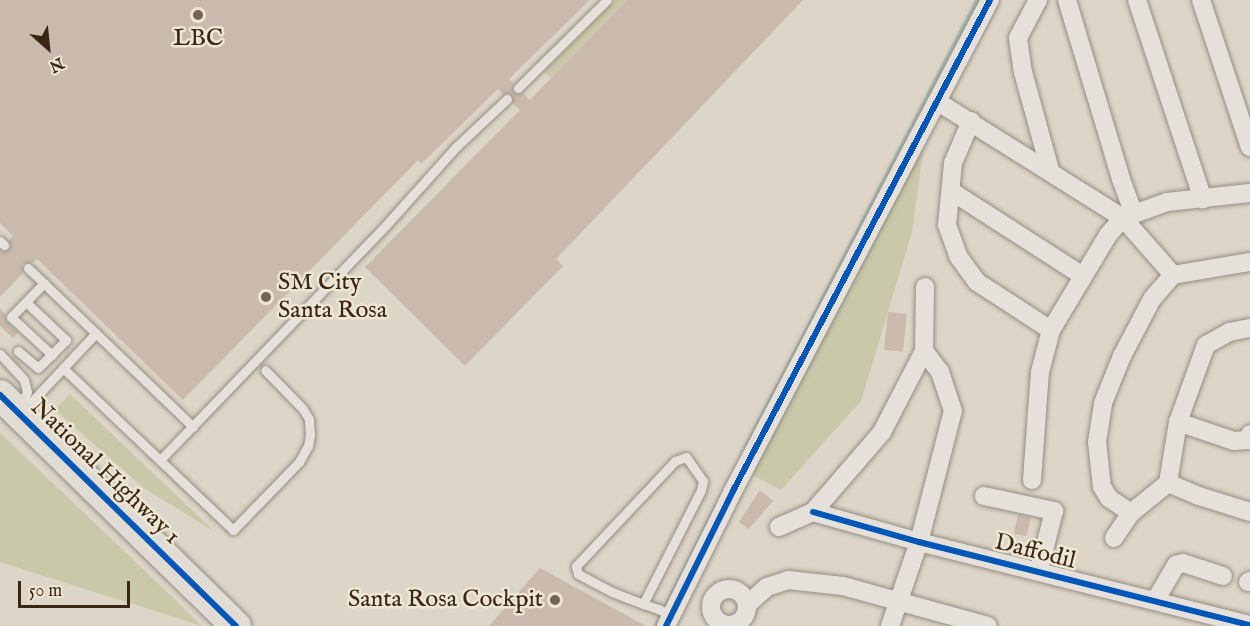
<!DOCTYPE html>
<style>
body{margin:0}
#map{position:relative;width:1250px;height:626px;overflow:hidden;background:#ddd5c7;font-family:"IM FELL English",serif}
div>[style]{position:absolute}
.green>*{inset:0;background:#c9c8a8}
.stream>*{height:4.5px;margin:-2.25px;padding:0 2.25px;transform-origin:2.25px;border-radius:2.25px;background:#abc2b8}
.building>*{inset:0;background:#c9baad;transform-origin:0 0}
.roads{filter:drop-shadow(0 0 2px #948d83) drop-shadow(0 0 2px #948d83)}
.service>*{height:9px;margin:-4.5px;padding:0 4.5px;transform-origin:4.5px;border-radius:4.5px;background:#e5e1da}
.minor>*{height:18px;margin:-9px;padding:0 9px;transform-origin:9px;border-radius:9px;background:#e5e1da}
.minor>.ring{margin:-9px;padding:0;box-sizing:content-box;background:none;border:18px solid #e5e1da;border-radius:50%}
.trunk>*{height:30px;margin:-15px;padding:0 15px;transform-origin:15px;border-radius:15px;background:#e0dcd4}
.cycleway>*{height:6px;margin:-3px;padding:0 3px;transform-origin:3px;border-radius:3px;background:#0057b8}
.dots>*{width:16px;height:16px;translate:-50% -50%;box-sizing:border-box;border:3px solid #eee6d5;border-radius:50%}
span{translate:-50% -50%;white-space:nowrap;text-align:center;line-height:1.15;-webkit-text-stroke:5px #eee6d5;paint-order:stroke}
.poi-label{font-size:24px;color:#3b2514}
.left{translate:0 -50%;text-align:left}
.right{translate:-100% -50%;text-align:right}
.street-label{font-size:24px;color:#3b2514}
.north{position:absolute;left:18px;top:18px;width:60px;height:60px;-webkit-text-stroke:4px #eee6d5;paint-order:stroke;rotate:153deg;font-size:16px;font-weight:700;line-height:24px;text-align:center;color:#3b2514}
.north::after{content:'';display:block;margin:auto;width:21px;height:27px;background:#3b2514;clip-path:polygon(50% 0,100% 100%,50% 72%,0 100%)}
.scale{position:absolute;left:18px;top:581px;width:112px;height:27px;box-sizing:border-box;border:3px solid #3b2514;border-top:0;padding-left:8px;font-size:18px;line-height:21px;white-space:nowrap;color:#3b2514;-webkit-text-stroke:4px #eee6d5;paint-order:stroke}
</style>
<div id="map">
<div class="green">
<i style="clip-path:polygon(615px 0,627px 0,551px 78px,544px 72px)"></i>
<i style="clip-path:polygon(926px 129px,912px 232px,861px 401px,781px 490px,749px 473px)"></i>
<i style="clip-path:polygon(70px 394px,215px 532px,144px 488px,55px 410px)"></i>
<i style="clip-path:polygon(0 433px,165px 590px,202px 626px,0 562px)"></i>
</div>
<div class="stream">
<i style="left:746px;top:447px;width:503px;rotate:-62.67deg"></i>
<i style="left:656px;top:626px;width:134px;rotate:-63.4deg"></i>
</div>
<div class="building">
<i style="clip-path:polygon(0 0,590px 0,509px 79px,513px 83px,514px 93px,523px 93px,530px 100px,627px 0,803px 0,556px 259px,563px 266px,465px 366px,365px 267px,520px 110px,512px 103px,511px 94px,503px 94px,498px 89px,421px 164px,418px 160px,183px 400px,37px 259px,32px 263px,23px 264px,23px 273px,0 297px,0 250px,9px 249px,9px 240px,13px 236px,0 223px)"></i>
<i style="clip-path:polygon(0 309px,5px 314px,6px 321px,18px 333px,13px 338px,0 326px)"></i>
<i style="left:888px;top:312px;width:19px;height:38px;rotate:6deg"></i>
<i style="clip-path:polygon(760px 490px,773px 501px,749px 529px,739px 522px)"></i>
<i style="left:1018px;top:515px;width:13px;height:19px;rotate:13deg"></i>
<i style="clip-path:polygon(540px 568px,551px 574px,646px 626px,489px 626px)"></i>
</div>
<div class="roads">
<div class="service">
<i style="left:518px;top:88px;width:125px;rotate:-44.7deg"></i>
<i style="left:0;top:241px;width:6px;rotate:45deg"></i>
<i style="left:28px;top:268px;width:229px;rotate:43.9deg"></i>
<i style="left:44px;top:283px;width:47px;rotate:134.1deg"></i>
<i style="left:11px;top:317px;width:56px;rotate:42.8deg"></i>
<i style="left:18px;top:351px;width:26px;rotate:40deg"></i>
<i style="left:38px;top:368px;width:40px;rotate:-45deg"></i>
<i style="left:66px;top:340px;width:55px;rotate:-136.5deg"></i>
<i style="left:0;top:354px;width:35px;rotate:47deg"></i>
<i style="left:24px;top:380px;width:12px;rotate:76deg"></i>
<i style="left:27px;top:392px;width:17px;rotate:115deg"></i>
<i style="left:63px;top:368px;width:235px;rotate:43.6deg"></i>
<i style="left:233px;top:530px;width:95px;rotate:-45.9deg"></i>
<i style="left:299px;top:462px;width:18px;rotate:-61deg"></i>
<i style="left:308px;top:446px;width:11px;rotate:-80deg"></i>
<i style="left:310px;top:435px;width:16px;rotate:-94deg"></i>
<i style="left:309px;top:419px;width:12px;rotate:-121deg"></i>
<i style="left:303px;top:409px;width:54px;rotate:-134.3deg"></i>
<i style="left:22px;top:412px;width:108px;rotate:-46.9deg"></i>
<i style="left:160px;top:460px;width:326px;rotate:-46.1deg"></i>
<i style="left:386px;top:225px;width:105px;rotate:-48.1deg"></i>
<i style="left:456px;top:147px;width:70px;rotate:-43.3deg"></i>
<i style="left:643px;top:604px;width:128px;rotate:-63deg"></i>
<i style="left:701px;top:490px;width:9px;rotate:-77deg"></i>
<i style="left:703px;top:481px;width:29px;rotate:-125deg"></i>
<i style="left:686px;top:457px;width:12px;rotate:160deg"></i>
<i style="left:675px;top:461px;width:144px;rotate:133.3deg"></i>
<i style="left:576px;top:566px;width:8px;rotate:76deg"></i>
<i style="left:578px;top:574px;width:38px;rotate:28deg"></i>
<i style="left:612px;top:592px;width:33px;rotate:21deg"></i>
<i style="left:643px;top:604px;width:16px;rotate:18deg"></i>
<i style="left:658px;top:609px;width:15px;rotate:23deg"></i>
</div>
<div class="minor">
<i style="left:1038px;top:0;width:43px;rotate:117.8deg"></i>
<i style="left:1018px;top:38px;width:34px;rotate:82deg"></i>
<i style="left:1023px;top:72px;width:102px;rotate:74.6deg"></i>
<i style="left:1067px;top:0;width:187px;rotate:73.2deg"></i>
<i style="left:1121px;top:179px;width:37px;rotate:70deg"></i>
<i style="left:1137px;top:0;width:210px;rotate:71.7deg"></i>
<i style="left:1201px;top:0;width:155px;rotate:71.6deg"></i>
<i style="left:938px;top:102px;width:218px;rotate:32.1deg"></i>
<i style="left:1123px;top:218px;width:76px;rotate:48.7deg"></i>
<i style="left:971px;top:121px;width:46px;rotate:113.2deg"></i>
<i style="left:953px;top:163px;width:62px;rotate:95.5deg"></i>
<i style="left:947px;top:225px;width:33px;rotate:70deg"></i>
<i style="left:958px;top:256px;width:32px;rotate:54deg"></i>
<i style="left:977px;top:282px;width:88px;rotate:33deg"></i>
<i style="left:951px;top:191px;width:157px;rotate:32.8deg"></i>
<i style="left:1178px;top:422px;width:59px;rotate:18.7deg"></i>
<i style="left:1234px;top:441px;width:14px;rotate:-4deg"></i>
<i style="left:1248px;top:440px;width:6px;rotate:-72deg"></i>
<i style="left:1032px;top:480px;width:108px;rotate:-85.8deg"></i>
<i style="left:1040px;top:372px;width:43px;rotate:-75.3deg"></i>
<i style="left:1051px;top:330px;width:111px;rotate:-59deg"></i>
<i style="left:1108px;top:235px;width:23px;rotate:-49deg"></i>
<i style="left:1123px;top:218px;width:47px;rotate:-20deg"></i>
<i style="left:1167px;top:202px;width:83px;rotate:-6.2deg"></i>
<i style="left:1168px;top:483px;width:62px;rotate:-80.7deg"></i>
<i style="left:1178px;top:422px;width:82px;rotate:-70deg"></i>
<i style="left:1206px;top:345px;width:26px;rotate:-29deg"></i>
<i style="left:1229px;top:332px;width:21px;rotate:-11deg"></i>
<i style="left:984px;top:496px;width:72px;rotate:12.1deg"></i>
<i style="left:1054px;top:511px;width:61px;rotate:104.3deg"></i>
<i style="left:813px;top:512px;width:110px;rotate:15.8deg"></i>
<i style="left:919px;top:542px;width:341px;rotate:14.1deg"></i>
<i style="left:1131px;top:513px;width:27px;rotate:-146deg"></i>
<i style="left:1109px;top:498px;width:13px;rotate:-122deg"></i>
<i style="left:1102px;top:487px;width:45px;rotate:-96.3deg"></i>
<i style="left:1097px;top:442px;width:39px;rotate:-81deg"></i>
<i style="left:1103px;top:403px;width:51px;rotate:-68deg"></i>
<i style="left:1122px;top:356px;width:64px;rotate:-62.2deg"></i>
<i style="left:1152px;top:299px;width:32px;rotate:-49deg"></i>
<i style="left:1173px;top:275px;width:78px;rotate:-9.6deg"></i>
<i style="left:779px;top:527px;width:37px;rotate:-24deg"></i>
<i style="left:813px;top:512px;width:106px;rotate:-49.2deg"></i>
<i style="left:882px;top:432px;width:91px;rotate:-62.6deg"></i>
<i style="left:924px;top:351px;width:64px;rotate:-89.1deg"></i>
<i style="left:1114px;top:538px;width:30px;rotate:-56deg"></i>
<i style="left:1131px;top:513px;width:48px;rotate:-39deg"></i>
<i style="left:1168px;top:483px;width:34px;rotate:23deg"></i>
<i style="left:1199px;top:496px;width:53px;rotate:17.4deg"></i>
<i style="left:1248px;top:582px;width:2px;rotate:-27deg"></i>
<i class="ring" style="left:711px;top:589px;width:18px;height:18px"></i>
<i style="left:1155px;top:601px;width:42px;rotate:-59.7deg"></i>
<i style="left:1176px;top:565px;width:7px;rotate:-16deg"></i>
<i style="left:1183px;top:563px;width:42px;rotate:18deg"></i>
<i style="left:748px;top:604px;width:25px;rotate:-42deg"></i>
<i style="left:767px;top:587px;width:22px;rotate:-18deg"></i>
<i style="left:788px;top:580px;width:55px;rotate:6.2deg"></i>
<i style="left:843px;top:586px;width:150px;rotate:15.4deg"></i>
<i style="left:666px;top:626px;width:151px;rotate:-63.6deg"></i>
<i style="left:733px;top:491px;width:554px;rotate:-62.37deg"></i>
<i style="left:890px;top:626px;width:89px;rotate:-71deg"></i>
<i style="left:919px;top:542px;width:135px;rotate:-75.5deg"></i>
<i style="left:953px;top:411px;width:41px;rotate:-108.4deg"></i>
<i style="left:940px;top:372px;width:26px;rotate:-127deg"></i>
</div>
<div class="trunk">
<i style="left:0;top:395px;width:330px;rotate:44.4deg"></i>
</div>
</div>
<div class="cycleway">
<i style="left:0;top:395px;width:330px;rotate:44.4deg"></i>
<i style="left:813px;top:512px;width:110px;rotate:15.8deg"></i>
<i style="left:919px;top:542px;width:341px;rotate:14.1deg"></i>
<i style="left:666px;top:626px;width:151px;rotate:-63.6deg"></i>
<i style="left:733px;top:491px;width:554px;rotate:-62.37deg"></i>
</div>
<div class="dots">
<i style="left:198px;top:15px;background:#746353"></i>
<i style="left:266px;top:297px;background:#746353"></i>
<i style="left:555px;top:600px;background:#746353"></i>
</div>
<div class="poi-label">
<span style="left:198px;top:39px">LBC</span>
<span class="left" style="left:278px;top:297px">SM City<br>Santa Rosa</span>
<span class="right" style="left:543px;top:600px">Santa Rosa Cockpit</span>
</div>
<div class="street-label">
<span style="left:105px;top:472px;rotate:44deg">National Highway 1</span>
<span style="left:1035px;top:552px;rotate:14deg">Daffodil</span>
</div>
<div class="north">N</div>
<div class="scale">50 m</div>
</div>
